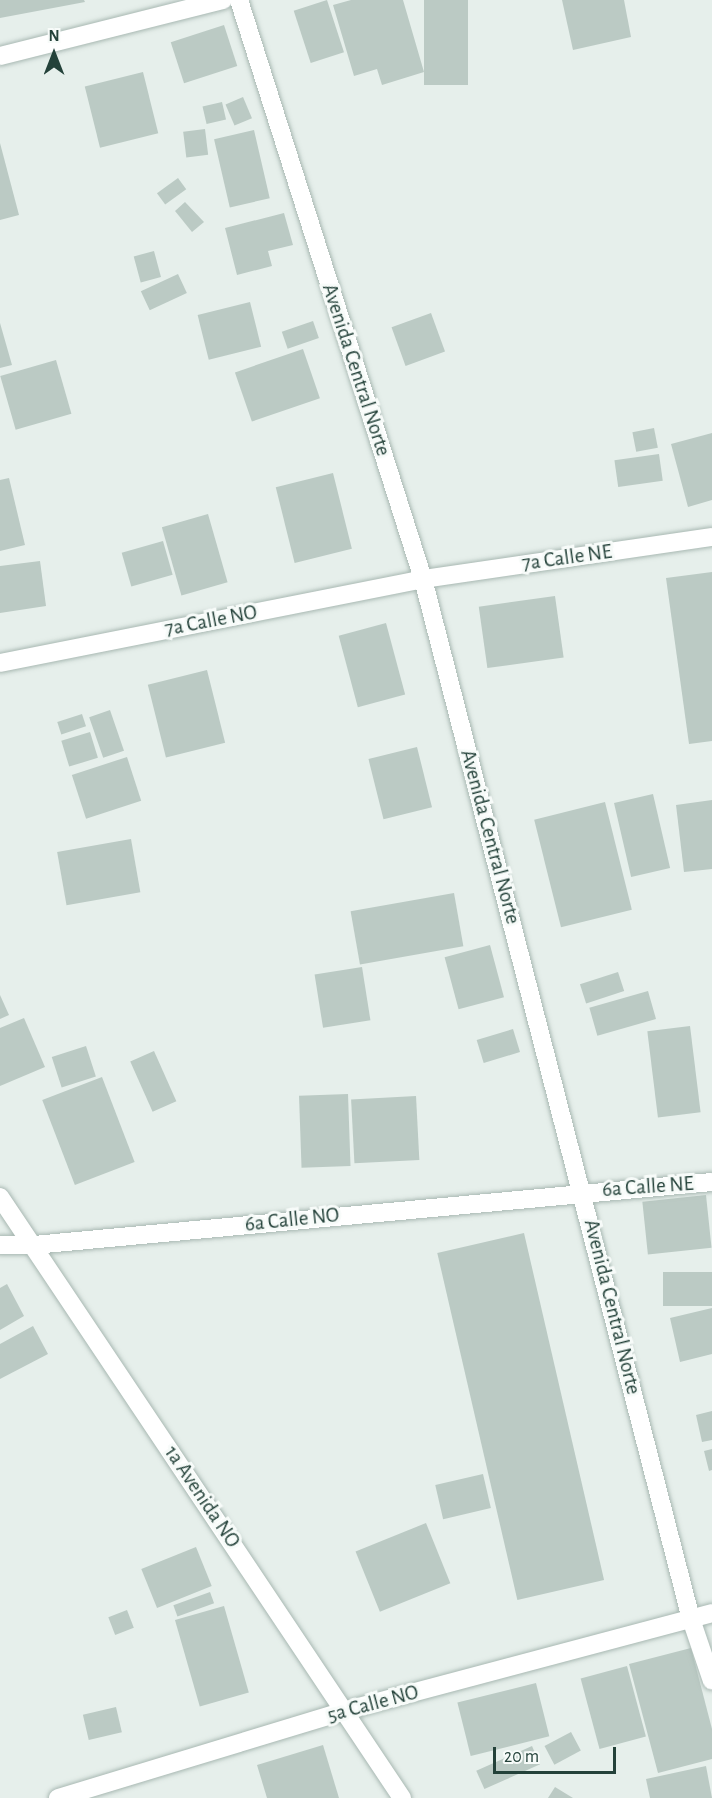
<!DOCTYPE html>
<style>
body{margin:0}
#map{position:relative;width:712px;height:1798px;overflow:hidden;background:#e6efeb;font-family:"Alegreya Sans",sans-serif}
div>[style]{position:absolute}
.building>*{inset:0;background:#bbcac4;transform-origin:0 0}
.roads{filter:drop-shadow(0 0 2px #a8b8b2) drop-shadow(0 0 2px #a8b8b2)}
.minor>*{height:18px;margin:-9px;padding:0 9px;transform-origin:9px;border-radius:9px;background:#fff}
span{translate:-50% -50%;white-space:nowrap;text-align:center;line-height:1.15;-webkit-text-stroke:6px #f7fbf9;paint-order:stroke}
.street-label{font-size:21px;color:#24423a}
.north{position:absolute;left:24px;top:24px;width:60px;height:60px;-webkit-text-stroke:4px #f7fbf9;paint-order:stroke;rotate:0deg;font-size:16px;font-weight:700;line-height:24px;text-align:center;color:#24423a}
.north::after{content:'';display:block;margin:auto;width:21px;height:27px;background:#24423a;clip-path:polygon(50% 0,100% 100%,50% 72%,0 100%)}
.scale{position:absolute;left:493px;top:1747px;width:123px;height:27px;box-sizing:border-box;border:3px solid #24423a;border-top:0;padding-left:8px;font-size:18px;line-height:21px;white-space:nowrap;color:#24423a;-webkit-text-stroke:4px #f7fbf9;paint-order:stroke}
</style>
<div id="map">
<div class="building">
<i style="clip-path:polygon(0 0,84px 0,85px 2px,0 18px)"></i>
<i style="left:327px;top:0;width:55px;height:35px;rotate:72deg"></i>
<i style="clip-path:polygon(351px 0,403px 0,424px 72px,382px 85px,377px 69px,354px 76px,333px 5px)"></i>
<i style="left:424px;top:0;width:44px;height:85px"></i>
<i style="clip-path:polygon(562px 0,624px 0,631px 37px,573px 50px)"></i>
<i style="left:224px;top:25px;width:43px;height:56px;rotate:72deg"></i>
<i style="left:143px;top:72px;width:63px;height:60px;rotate:76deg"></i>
<i style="left:243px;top:97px;width:23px;height:19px;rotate:67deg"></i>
<i style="left:222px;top:102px;width:18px;height:20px;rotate:77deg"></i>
<i style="left:205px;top:129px;width:26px;height:22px;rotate:83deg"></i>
<i style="left:254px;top:130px;width:70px;height:41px;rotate:77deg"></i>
<i style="clip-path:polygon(0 143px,19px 215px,0 220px)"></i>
<i style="left:178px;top:178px;width:14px;height:26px;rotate:54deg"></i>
<i style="clip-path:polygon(185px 202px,204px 222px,192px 232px,175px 211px)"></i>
<i style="clip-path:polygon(284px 213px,293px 245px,268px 251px,272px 266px,237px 275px,225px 228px)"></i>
<i style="left:154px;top:251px;width:27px;height:21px;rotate:75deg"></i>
<i style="left:178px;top:274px;width:21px;height:41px;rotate:65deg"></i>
<i style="left:250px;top:302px;width:46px;height:54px;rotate:76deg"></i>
<i style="left:431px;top:313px;width:41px;height:42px;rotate:70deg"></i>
<i style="left:313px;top:321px;width:18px;height:33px;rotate:71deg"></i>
<i style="clip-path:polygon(0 323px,12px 365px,0 368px)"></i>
<i style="left:303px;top:349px;width:52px;height:72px;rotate:71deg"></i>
<i style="left:56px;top:360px;width:56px;height:58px;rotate:74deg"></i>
<i style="left:654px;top:428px;width:20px;height:22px;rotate:79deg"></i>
<i style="clip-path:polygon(712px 433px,712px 500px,688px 507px,671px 444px)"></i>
<i style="left:659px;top:454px;width:27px;height:45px;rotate:82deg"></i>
<i style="left:333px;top:473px;width:78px;height:59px;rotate:76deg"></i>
<i style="clip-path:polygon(9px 478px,25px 545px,0 551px,0 480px)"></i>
<i style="left:208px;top:514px;width:71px;height:48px;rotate:74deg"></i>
<i style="left:163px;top:541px;width:35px;height:43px;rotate:74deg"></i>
<i style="clip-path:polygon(40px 561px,46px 606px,0 613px,0 566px)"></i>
<i style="clip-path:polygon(712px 572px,712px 741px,689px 744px,666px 578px)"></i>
<i style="left:555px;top:596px;width:62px;height:77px;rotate:82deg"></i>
<i style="left:386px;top:623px;width:74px;height:49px;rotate:75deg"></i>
<i style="left:207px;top:670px;width:75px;height:61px;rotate:76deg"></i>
<i style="left:110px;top:710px;width:43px;height:22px;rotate:71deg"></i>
<i style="left:82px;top:714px;width:13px;height:26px;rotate:72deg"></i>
<i style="left:90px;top:732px;width:27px;height:30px;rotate:73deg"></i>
<i style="left:417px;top:747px;width:62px;height:50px;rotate:76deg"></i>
<i style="left:127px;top:757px;width:46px;height:58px;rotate:72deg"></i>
<i style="left:653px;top:794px;width:76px;height:40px;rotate:77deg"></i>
<i style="clip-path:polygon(712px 800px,712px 869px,684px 872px,676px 805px)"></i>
<i style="left:605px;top:802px;width:111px;height:73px;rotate:76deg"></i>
<i style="left:131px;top:839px;width:54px;height:75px;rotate:80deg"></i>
<i style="left:454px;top:893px;width:54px;height:105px;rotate:80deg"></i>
<i style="left:490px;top:945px;width:54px;height:47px;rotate:75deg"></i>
<i style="left:362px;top:967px;width:54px;height:48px;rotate:81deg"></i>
<i style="left:618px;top:972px;width:20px;height:40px;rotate:72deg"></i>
<i style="left:648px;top:991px;width:29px;height:61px;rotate:74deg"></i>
<i style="clip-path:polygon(0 995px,9px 1015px,0 1019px)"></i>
<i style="clip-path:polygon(24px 1018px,45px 1067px,0 1086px,0 1028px)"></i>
<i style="left:690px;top:1026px;width:87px;height:43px;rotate:83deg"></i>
<i style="left:513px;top:1029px;width:24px;height:38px;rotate:73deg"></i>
<i style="left:86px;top:1046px;width:32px;height:36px;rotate:72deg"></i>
<i style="left:154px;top:1051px;width:55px;height:26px;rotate:66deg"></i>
<i style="left:102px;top:1077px;width:91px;height:64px;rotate:69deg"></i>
<i style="left:348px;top:1094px;width:72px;height:49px;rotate:88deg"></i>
<i style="left:416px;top:1096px;width:64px;height:65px;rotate:87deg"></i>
<i style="left:706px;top:1195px;width:53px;height:64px;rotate:84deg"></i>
<i style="left:524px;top:1233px;width:356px;height:89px;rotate:77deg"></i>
<i style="left:712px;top:1272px;width:34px;height:49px;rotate:90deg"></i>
<i style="clip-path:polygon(7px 1284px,24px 1316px,0 1330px,0 1288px)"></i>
<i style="clip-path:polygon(712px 1308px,712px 1354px,680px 1362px,670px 1318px)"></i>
<i style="clip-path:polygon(33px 1326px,48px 1354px,0 1379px,0 1344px)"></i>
<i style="clip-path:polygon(712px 1411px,712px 1440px,702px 1442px,696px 1415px)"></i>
<i style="clip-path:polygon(712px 1449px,712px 1470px,709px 1471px,704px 1451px)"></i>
<i style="left:483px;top:1474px;width:35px;height:49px;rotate:77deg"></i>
<i style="left:426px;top:1523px;width:65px;height:76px;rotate:68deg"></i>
<i style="left:196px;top:1547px;width:42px;height:59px;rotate:68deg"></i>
<i style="left:210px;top:1592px;width:12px;height:39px;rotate:70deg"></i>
<i style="left:224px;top:1606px;width:90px;height:51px;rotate:74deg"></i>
<i style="left:127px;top:1610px;width:19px;height:20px;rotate:69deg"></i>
<i style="clip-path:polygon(691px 1648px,712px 1729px,712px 1759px,658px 1773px,629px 1664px)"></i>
<i style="left:627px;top:1666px;width:73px;height:48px;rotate:75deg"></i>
<i style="left:536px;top:1683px;width:55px;height:81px;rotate:76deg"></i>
<i style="left:116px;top:1707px;width:26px;height:34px;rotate:77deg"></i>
<i style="left:571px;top:1732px;width:21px;height:30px;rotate:62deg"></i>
<i style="clip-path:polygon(323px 1745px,339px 1798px,267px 1798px,257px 1765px)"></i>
<i style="left:532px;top:1746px;width:20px;height:61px;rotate:66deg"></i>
<i style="clip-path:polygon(706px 1766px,712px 1798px,650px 1798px,646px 1779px)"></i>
<i style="clip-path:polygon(555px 1787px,573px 1798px,548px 1798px)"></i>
</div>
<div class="roads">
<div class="minor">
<i style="left:239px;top:0;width:608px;rotate:72.37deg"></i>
<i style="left:423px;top:579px;width:1074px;rotate:75.55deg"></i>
<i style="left:691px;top:1619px;width:65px;rotate:71.3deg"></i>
<i style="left:0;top:56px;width:230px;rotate:-14.1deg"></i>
<i style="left:0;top:663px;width:431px;rotate:-11.2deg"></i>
<i style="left:423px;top:579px;width:292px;rotate:-8.3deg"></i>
<i style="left:0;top:1197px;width:723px;rotate:56.22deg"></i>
<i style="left:0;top:1245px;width:34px"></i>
<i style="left:34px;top:1245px;width:681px;rotate:-5.31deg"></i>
<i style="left:58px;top:1798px;width:299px;rotate:-16.9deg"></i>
<i style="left:344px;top:1711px;width:381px;rotate:-14.9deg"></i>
</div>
</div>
<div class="street-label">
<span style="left:356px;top:370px;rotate:72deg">Avenida Central Norte</span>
<span style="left:567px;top:558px;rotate:-8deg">7a Calle NE</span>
<span style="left:211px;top:621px;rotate:-11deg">7a Calle NO</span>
<span style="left:490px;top:837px;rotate:75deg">Avenida Central Norte</span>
<span style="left:648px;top:1187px;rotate:-4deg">6a Calle NE</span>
<span style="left:292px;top:1220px;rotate:-6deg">6a Calle NO</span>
<span style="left:612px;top:1307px;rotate:76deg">Avenida Central Norte</span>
<span style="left:202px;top:1497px;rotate:56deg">1a Avenida NO</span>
<span style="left:373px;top:1704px;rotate:-15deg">5a Calle NO</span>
</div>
<div class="north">N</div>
<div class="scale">20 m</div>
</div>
